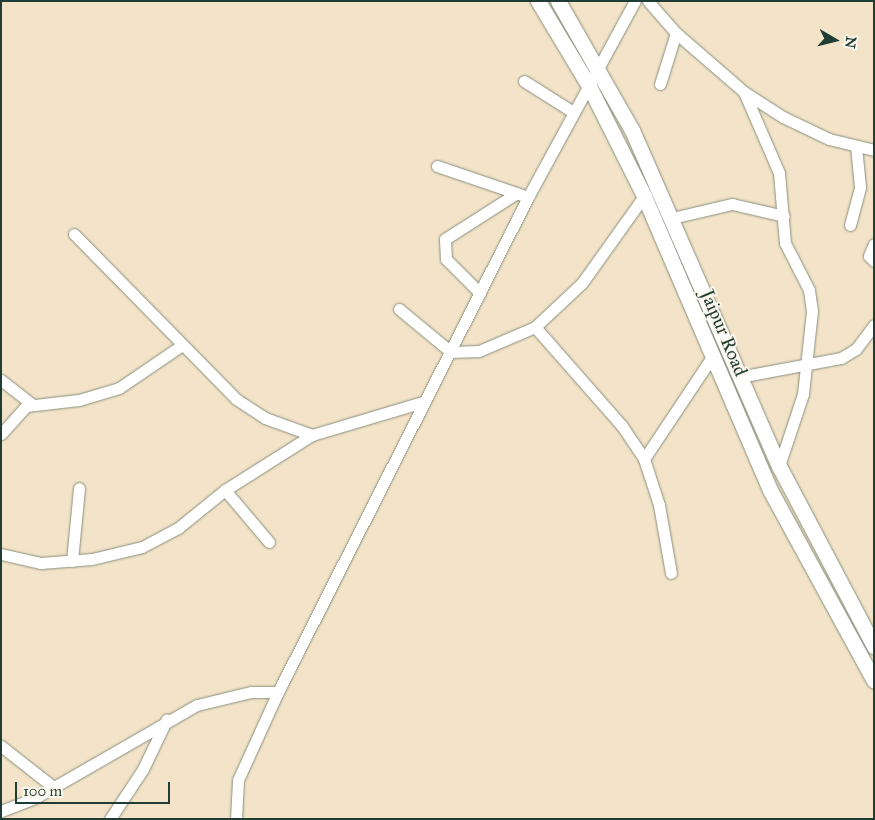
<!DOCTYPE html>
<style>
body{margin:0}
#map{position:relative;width:875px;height:820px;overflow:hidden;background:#f3e3c8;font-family:"IM FELL Great Primer",serif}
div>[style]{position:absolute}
.roads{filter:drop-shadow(0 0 1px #89907e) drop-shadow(0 0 1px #89907e)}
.minor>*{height:11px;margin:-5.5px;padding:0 5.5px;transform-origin:5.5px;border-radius:5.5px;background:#fff}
.major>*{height:15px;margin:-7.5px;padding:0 7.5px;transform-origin:7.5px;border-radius:7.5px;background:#fff}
span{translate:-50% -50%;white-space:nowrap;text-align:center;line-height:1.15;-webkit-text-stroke:4px #fbf7ec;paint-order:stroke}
.street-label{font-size:19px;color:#1f3d34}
.frame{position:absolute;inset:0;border:2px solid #1f3d34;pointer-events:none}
.north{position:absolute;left:810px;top:15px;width:50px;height:50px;-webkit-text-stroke:4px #fbf7ec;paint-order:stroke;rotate:98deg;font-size:14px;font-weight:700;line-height:20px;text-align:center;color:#1f3d34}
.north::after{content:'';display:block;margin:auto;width:18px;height:22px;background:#1f3d34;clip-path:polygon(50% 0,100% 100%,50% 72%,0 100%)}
.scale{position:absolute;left:15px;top:782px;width:155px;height:22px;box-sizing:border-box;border:2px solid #1f3d34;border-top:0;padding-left:6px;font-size:15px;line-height:18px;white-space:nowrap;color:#1f3d34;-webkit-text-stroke:4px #fbf7ec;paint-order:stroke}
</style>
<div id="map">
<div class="roads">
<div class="minor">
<i style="left:648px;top:1px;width:43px;rotate:48.8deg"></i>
<i style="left:524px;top:81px;width:58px;rotate:32.3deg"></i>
<i style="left:660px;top:84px;width:53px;rotate:-72.6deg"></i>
<i style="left:676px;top:33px;width:90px;rotate:40.9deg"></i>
<i style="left:744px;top:92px;width:46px;rotate:32.7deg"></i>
<i style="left:783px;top:117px;width:51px;rotate:25.6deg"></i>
<i style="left:829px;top:139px;width:46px;rotate:13.7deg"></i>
<i style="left:744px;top:92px;width:88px;rotate:66.6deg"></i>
<i style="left:779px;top:173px;width:70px;rotate:85.1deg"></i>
<i style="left:785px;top:243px;width:53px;rotate:62.9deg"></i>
<i style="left:809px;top:290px;width:21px;rotate:82deg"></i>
<i style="left:812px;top:311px;width:83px;rotate:96.2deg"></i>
<i style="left:803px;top:394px;width:76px;rotate:108.4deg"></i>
<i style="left:437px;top:166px;width:90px;rotate:18.8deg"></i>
<i style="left:672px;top:218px;width:62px;rotate:-13.1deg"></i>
<i style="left:732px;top:204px;width:53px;rotate:13deg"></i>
<i style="left:850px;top:225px;width:39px;rotate:-75deg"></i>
<i style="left:860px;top:187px;width:41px;rotate:-95.6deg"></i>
<i style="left:74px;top:234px;width:231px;rotate:45.5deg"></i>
<i style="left:236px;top:399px;width:35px;rotate:33deg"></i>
<i style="left:265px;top:418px;width:50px;rotate:19.9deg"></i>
<i style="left:874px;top:244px;width:13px;rotate:113deg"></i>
<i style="left:869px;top:256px;width:7px;rotate:45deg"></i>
<i style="left:480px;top:293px;width:48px;rotate:-135deg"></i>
<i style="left:446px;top:259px;width:20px;rotate:-93deg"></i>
<i style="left:445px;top:239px;width:85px;rotate:-32.6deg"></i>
<i style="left:399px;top:309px;width:67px;rotate:39.6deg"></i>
<i style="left:451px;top:352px;width:28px;rotate:-2deg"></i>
<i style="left:479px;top:351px;width:61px;rotate:-23.2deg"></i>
<i style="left:535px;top:327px;width:132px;rotate:48.7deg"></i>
<i style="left:622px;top:426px;width:40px;rotate:56deg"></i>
<i style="left:644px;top:459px;width:48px;rotate:71.9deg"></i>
<i style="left:659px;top:505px;width:69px;rotate:80deg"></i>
<i style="left:535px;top:327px;width:64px;rotate:-43.1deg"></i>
<i style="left:582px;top:283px;width:107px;rotate:-54.5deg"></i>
<i style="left:739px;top:377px;width:104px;rotate:-10.6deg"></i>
<i style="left:841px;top:358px;width:17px;rotate:-31deg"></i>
<i style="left:856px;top:349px;width:30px;rotate:-53deg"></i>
<i style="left:1px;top:380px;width:39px;rotate:38deg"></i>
<i style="left:1px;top:434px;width:38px;rotate:-48deg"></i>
<i style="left:26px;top:406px;width:53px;rotate:-6.5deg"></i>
<i style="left:79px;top:400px;width:42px;rotate:-16.7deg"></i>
<i style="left:119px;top:388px;width:76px;rotate:-34.3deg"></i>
<i style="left:644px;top:459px;width:123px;rotate:-56.3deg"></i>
<i style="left:225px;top:490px;width:68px;rotate:49.8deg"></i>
<i style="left:1px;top:554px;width:41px;rotate:12.7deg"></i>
<i style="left:41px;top:563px;width:51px;rotate:-4.5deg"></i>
<i style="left:92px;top:559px;width:51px;rotate:-13.5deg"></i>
<i style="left:142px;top:547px;width:41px;rotate:-27.8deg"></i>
<i style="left:178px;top:528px;width:60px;rotate:-39deg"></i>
<i style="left:225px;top:490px;width:103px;rotate:-32.3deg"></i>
<i style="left:312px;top:435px;width:116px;rotate:-16.6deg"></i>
<i style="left:72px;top:561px;width:73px;rotate:-84.5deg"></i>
<i style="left:1px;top:746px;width:65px;rotate:38.1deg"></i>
<i style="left:1px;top:811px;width:36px;rotate:-21deg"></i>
<i style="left:35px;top:798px;width:187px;rotate:-29.9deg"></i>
<i style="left:197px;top:705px;width:56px;rotate:-13.5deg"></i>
<i style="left:251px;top:692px;width:27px"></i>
<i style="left:110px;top:819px;width:60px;rotate:-56.6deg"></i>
<i style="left:143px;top:769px;width:55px;rotate:-64.4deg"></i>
<i style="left:236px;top:819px;width:39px;rotate:-87deg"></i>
<i style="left:238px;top:780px;width:97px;rotate:-65.6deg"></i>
<i style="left:278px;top:692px;width:555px;rotate:-63.2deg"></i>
<i style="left:528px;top:197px;width:223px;rotate:-61.4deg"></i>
</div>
<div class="major">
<i style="left:538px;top:1px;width:99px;rotate:59deg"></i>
<i style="left:589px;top:86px;width:123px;rotate:63.4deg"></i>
<i style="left:644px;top:196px;width:320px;rotate:66.8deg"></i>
<i style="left:770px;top:490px;width:217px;rotate:61.4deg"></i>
<i style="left:558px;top:1px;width:149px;rotate:60.2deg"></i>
<i style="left:632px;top:130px;width:367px;rotate:66.4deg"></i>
<i style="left:779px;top:466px;width:204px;rotate:62.2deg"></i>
</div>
</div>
<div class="street-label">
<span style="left:724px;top:333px;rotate:67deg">Jaipur Road</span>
</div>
<div class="frame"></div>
<div class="north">N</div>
<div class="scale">100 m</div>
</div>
